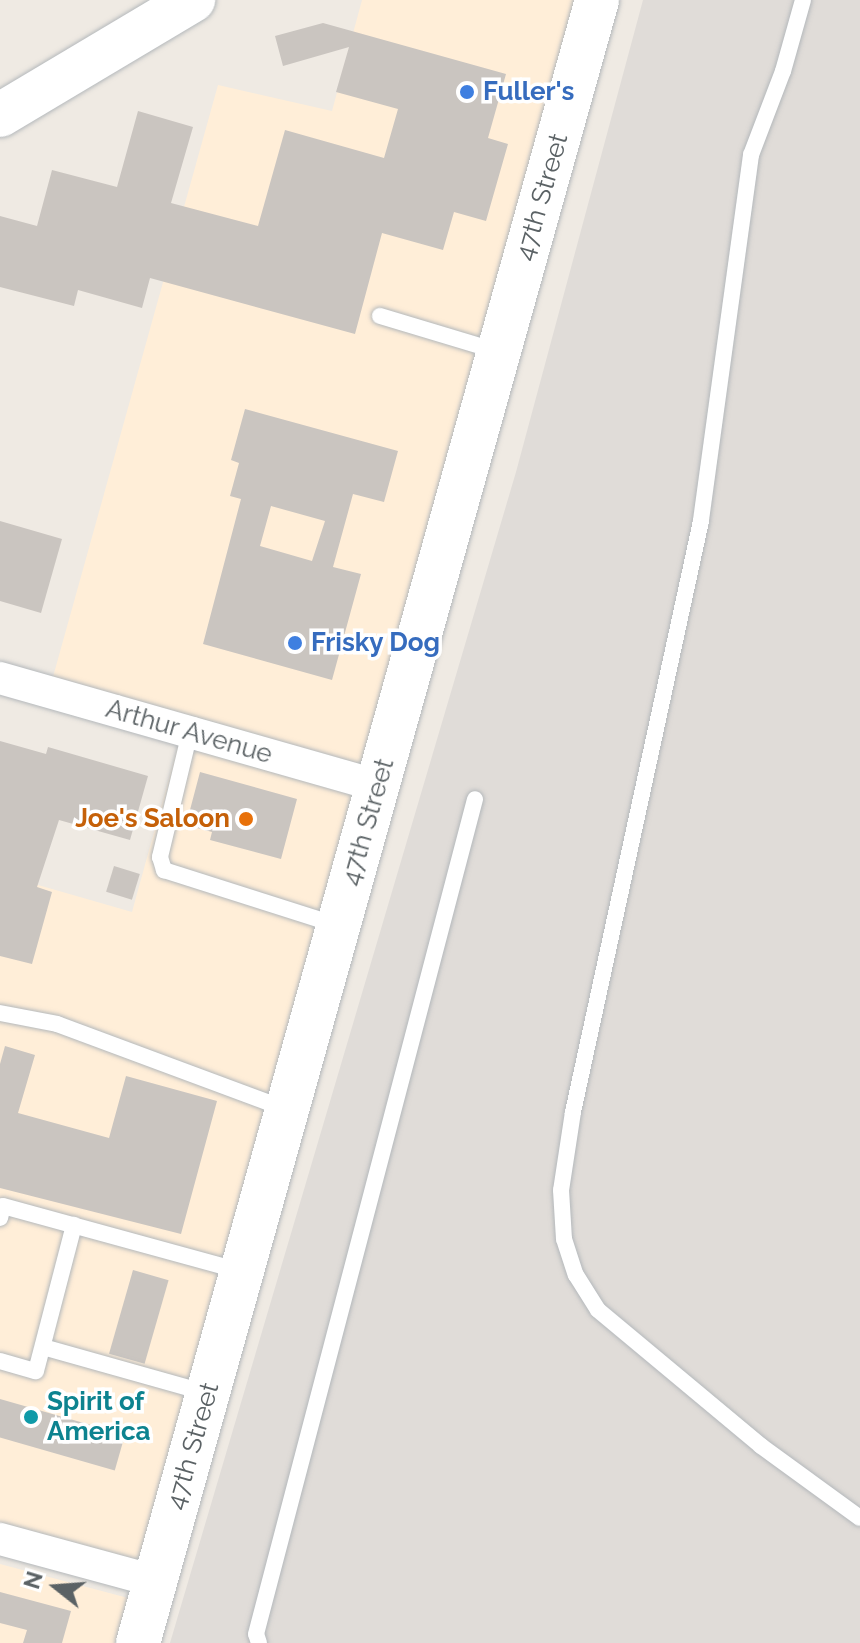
<!DOCTYPE html>
<style>
body{margin:0}
#map{position:relative;width:860px;height:1643px;overflow:hidden;background:#efeae3;font-family:Raleway,sans-serif}
div>[style]{position:absolute}
.commercial>*{inset:0;background:#ffeed8}
.industrial>*{inset:0;background:#e0dcd8}
.building>*{inset:0;background:#cac5c0;transform-origin:0 0}
.roads{filter:drop-shadow(0 0 2px #b4b8bb) drop-shadow(0 0 2px #b4b8bb)}
.lane>*{height:16px;margin:-8px;padding:0 8px;transform-origin:8px;border-radius:8px;background:#fff}
.street>*{height:32px;margin:-16px;padding:0 16px;transform-origin:16px;border-radius:16px;background:#fff}
.secondary>*{height:44px;margin:-22px;padding:0 22px;transform-origin:22px;border-radius:22px;background:#fff}
.dots>*{width:22px;height:22px;translate:-50% -50%;box-sizing:border-box;border:4px solid #fff;border-radius:50%}
span{translate:-50% -50%;white-space:nowrap;text-align:center;line-height:1.15;-webkit-text-stroke:7px #fff;paint-order:stroke}
.shop-label{font-size:26px;color:#366cbe;font-weight:700}
.left{translate:0 -50%;text-align:left}
.street-label{font-size:26px;color:#5b6265}
.food-label{font-size:26px;color:#c56008;font-weight:700}
.right{translate:-100% -50%;text-align:right}
.culture-label{font-size:26px;color:#0d838f;font-weight:700}
.north{position:absolute;left:16px;top:1547px;width:80px;height:80px;-webkit-text-stroke:6px #fff;paint-order:stroke;rotate:287deg;font-size:22px;font-weight:700;line-height:32px;text-align:center;color:#5b6265}
.north::after{content:'';display:block;margin:auto;width:28px;height:36px;background:#5b6265;clip-path:polygon(50% 0,100% 100%,50% 72%,0 100%)}
</style>
<div id="map">
<div class="commercial">
<i style="clip-path:polygon(362px 0,587px 0,370px 775px,51px 684px,218px 85px,332px 111px)"></i>
<i style="clip-path:polygon(181px 734px,367px 791px,149px 1569px,0 1528px,0 874px,132px 912px)"></i>
<i style="clip-path:polygon(0 1564px,128px 1598px,115px 1643px,0 1643px)"></i>
</div>
<div class="industrial">
<i style="clip-path:polygon(643px 0,860px 0,860px 1643px,170px 1643px,516px 472px)"></i>
</div>
<div class="building">
<i style="clip-path:polygon(323px 23px,506px 74px,488px 138px,508px 144px,486px 221px,454px 212px,443px 250px,382px 233px,355px 334px,150px 278px,142px 308px,78px 290px,74px 306px,0 287px,0 216px,37px 226px,52px 170px,117px 187px,138px 111px,193px 127px,171px 203px,258px 226px,285px 130px,384px 158px,398px 109px,336px 92px,349px 47px,283px 66px,275px 36px)"></i>
<i style="clip-path:polygon(evenodd,245px 409px,398px 451px,384px 502px,353px 494px,333px 567px,361px 574px,332px 680px,203px 644px,241px 499px,230px 496px,239px 463px,231px 460px,245px 409px,271px 506px,325px 521px,312px 561px,260px 546px,271px 506px)"></i>
<i style="clip-path:polygon(0 521px,62px 539px,41px 613px,0 601px)"></i>
<i style="clip-path:polygon(0 741px,46px 754px,48px 747px,148px 776px,130px 840px,59px 820px,37px 887px,52px 892px,32px 964px,0 956px)"></i>
<i style="clip-path:polygon(200px 772px,297px 799px,281px 859px,210px 840px,212px 832px,186px 825px)"></i>
<i style="left:114px;top:866px;width:27px;height:27px;rotate:17deg"></i>
<i style="clip-path:polygon(5px 1046px,35px 1055px,18px 1113px,109px 1138px,126px 1076px,217px 1101px,181px 1234px,0 1188px,0 1064px)"></i>
<i style="left:133px;top:1270px;width:37px;height:87px;rotate:16deg"></i>
<i style="left:0;top:1399px;width:130px;height:37px;rotate:16deg"></i>
<i style="clip-path:polygon(0 1592px,71px 1611px,62px 1643px,23px 1643px,27px 1630px,0 1623px)"></i>
</div>
<div class="roads">
<div class="lane">
<i style="left:803px;top:0;width:74px;rotate:105.7deg"></i>
<i style="left:783px;top:71px;width:90px;rotate:110.9deg"></i>
<i style="left:751px;top:155px;width:369px;rotate:97.8deg"></i>
<i style="left:701px;top:521px;width:605px;rotate:102.22deg"></i>
<i style="left:573px;top:1112px;width:79px;rotate:98.7deg"></i>
<i style="left:561px;top:1190px;width:49px;rotate:86.5deg"></i>
<i style="left:564px;top:1239px;width:38px;rotate:72deg"></i>
<i style="left:576px;top:1275px;width:41px;rotate:57.8deg"></i>
<i style="left:598px;top:1310px;width:212px;rotate:39.8deg"></i>
<i style="left:761px;top:1446px;width:122px;rotate:36deg"></i>
<i style="left:380px;top:316px;width:122px;rotate:16.7deg"></i>
<i style="left:190px;top:732px;width:129px;rotate:103.5deg"></i>
<i style="left:160px;top:857px;width:14px;rotate:73deg"></i>
<i style="left:164px;top:870px;width:181px;rotate:17.7deg"></i>
<i style="left:0;top:1013px;width:58px;rotate:10.9deg"></i>
<i style="left:57px;top:1024px;width:244px;rotate:20.4deg"></i>
<i style="left:0;top:1218px;width:12px;rotate:-76deg"></i>
<i style="left:3px;top:1206px;width:246px;rotate:15.3deg"></i>
<i style="left:43px;top:1347px;width:170px;rotate:15.7deg"></i>
<i style="left:0;top:1361px;width:37px;rotate:16deg"></i>
<i style="left:36px;top:1371px;width:151px;rotate:-75.4deg"></i>
<i style="left:259px;top:1643px;width:9px;rotate:-108deg"></i>
<i style="left:256px;top:1634px;width:863px;rotate:-75.3deg"></i>
</div>
<div class="street">
<i style="left:0;top:678px;width:393px;rotate:15.9deg"></i>
<i style="left:0;top:1539px;width:161px;rotate:15.2deg"></i>
</div>
<div class="secondary">
<i style="left:0;top:115px;width:225px;rotate:-30.8deg"></i>
<i style="left:138px;top:1643px;width:1706px;rotate:-74.39deg"></i>
</div>
</div>
<div class="dots">
<i style="left:467px;top:92px;background:#3f7fe0"></i>
<i style="left:295px;top:643px;background:#3f7fe0"></i>
<i style="left:246px;top:819px;background:#e8710a"></i>
<i style="left:31px;top:1417px;background:#0f9aa8"></i>
</div>
<div class="shop-label">
<span class="left" style="left:483px;top:92px">Fuller's</span>
<span class="left" style="left:311px;top:643px">Frisky Dog</span>
</div>
<div class="street-label">
<span style="left:542px;top:197px;rotate:-74deg">47th Street</span>
<span style="left:189px;top:732px;rotate:16deg">Arthur Avenue</span>
<span style="left:368px;top:822px;rotate:-74deg">47th Street</span>
<span style="left:193px;top:1446px;rotate:-74deg">47th Street</span>
</div>
<div class="food-label">
<span class="right" style="left:230px;top:819px">Joe's Saloon</span>
</div>
<div class="culture-label">
<span class="left" style="left:47px;top:1417px">Spirit of<br>America</span>
</div>
<div class="north">N</div>
</div>
